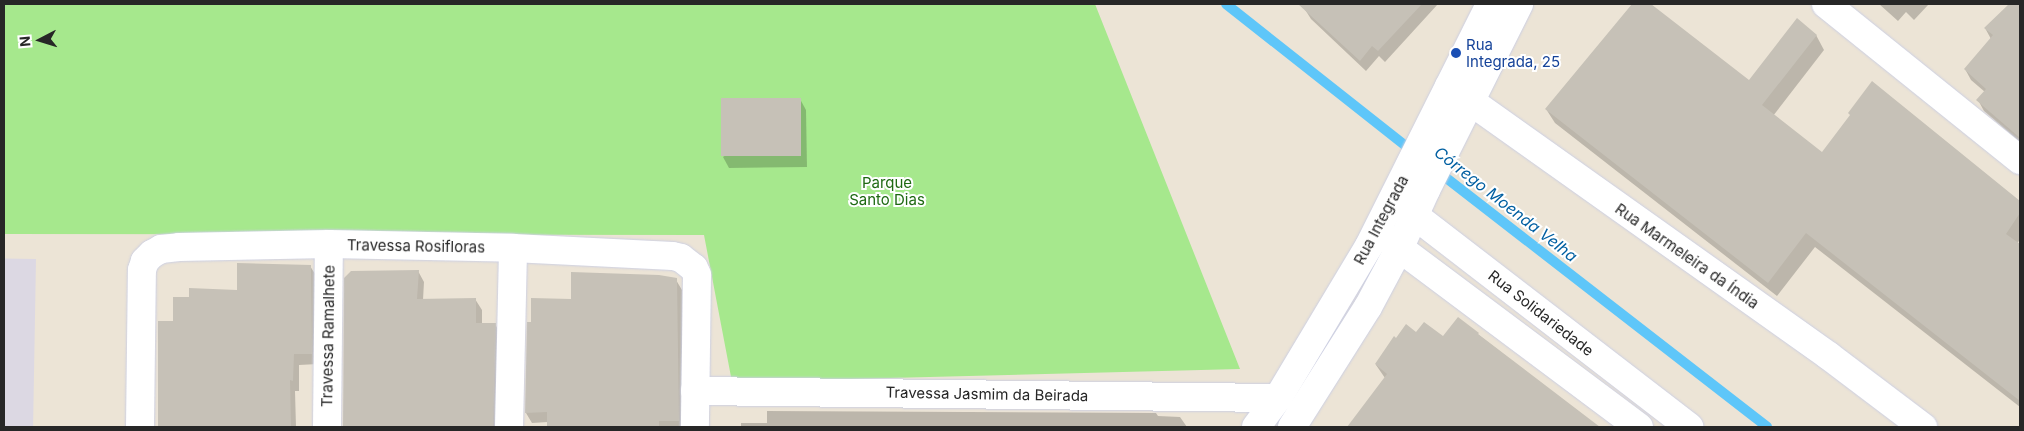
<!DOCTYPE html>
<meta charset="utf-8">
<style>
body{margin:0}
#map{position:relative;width:2024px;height:431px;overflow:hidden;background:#ece4d6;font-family:Inter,sans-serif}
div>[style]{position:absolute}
.industrial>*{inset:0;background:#dcd8e3;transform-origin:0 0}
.green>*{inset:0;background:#a6e88d}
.shadow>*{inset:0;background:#0003}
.stream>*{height:10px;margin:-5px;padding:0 5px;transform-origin:5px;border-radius:5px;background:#5ec6f9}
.building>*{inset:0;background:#c6c1b7;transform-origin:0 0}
.roads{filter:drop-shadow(0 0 1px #cccfe2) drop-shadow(0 0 1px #cccfe2)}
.street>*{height:28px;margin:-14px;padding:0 14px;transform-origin:14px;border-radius:14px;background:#fff}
.secondary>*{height:28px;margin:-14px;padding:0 14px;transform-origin:14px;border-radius:14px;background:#fff}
.dots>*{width:14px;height:14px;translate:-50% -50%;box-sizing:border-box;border:2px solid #fff;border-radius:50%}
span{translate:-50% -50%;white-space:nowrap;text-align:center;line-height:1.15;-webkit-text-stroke:4px #fff;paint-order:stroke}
.transit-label{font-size:15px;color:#164399}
.left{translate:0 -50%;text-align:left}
.park-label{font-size:15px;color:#1e6912}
.street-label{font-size:15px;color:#272727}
.water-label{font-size:16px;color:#015fa1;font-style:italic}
.frame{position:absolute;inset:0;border:5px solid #272727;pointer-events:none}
.north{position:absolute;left:15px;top:15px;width:50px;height:50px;-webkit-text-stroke:4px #fff;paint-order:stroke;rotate:265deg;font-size:14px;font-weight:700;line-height:20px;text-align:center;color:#272727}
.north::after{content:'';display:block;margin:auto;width:18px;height:22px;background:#272727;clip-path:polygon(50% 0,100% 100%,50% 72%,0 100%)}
</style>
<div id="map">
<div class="industrial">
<i style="left:36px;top:259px;width:168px;height:32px;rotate:91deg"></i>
</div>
<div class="green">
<i style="clip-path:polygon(4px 4px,1095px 4px,1240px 369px,732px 382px,704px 235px,4px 234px)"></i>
</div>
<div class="shadow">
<i style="clip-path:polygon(1309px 4px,1438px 4px,1385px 62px,1379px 56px,1366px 71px,1311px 19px,1304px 8px)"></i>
<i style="clip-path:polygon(1633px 4px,1649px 4px,1749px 82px,1816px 35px,1824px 50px,1773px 116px,1822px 154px,1851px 116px,1872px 83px,2020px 203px,2020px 239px,2017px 244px,2020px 246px,2020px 407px,1815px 247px,1777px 296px,1555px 123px,1546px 109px)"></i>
<i style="clip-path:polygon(1879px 4px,1929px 4px,1914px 20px,1906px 12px,1898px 21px)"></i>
<i style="clip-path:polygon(2011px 4px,2020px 4px,2020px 142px,1984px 111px,1978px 100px,1985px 92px,1971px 80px,1965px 69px,1991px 39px,1985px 28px)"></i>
<i style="clip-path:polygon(800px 99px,806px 110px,807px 167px,729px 168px,723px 157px)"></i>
<i style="clip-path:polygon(310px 266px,317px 277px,318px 364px,299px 365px,299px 391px,295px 391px,296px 427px,159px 427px,160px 322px,174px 322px,190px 298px,238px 291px)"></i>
<i style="clip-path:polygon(418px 271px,424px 282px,423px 300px,475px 299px,482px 310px,482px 324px,495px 324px,501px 335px,500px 427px,344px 427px,346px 278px)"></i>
<i style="clip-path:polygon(676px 280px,682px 290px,683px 427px,548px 427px,548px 422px,532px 423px,526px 413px,532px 323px,572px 300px)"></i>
<i style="clip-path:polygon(1458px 319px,1598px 427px,1349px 427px,1385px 378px,1376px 365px,1397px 339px,1416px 334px,1443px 337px)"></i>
<i style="clip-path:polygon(767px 411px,1156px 413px,1158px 416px,1180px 417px,1187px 427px,741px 427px,741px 423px,767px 423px)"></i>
</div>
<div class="stream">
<i style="left:1226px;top:4px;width:241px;rotate:38.3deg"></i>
<i style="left:1436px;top:170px;width:419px;rotate:37.8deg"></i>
</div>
<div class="building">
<i style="clip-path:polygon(1298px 4px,1422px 4px,1378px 51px,1372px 46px,1360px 61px)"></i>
<i style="clip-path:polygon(1632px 4px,1651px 4px,1749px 80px,1797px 18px,1817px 35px,1762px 105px,1822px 152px,1850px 115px,1848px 113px,1872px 81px,2020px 201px,2020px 213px,2006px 234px,2020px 244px,2020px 401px,1806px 233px,1768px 283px,1545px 109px)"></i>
<i style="clip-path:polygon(2009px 4px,2020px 4px,2020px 138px,1976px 100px,1986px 89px,1964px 69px,1993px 35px,1984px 28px)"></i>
<i style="left:801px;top:98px;width:58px;height:80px;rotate:90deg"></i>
<i style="clip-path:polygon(237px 263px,311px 265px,312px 354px,294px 354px,293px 381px,290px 380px,291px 427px,158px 427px,158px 321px,173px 321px,173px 297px,189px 297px,189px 288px,237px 290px)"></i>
<i style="clip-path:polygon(419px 270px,417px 299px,476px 298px,476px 323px,496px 323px,493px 427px,343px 427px,344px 278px,351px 271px)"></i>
<i style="clip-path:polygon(571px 272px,659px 275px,677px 278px,679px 421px,659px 421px,659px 427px,547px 427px,547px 412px,525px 413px,527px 322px,531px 322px,531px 298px,571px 299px)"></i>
<i style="clip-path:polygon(1458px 317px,1479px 333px,1478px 334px,1600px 427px,1347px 427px,1387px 374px,1375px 364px,1394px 336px,1396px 338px,1406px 324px,1416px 332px,1424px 322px,1443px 336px)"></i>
</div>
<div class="roads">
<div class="street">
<i style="left:1826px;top:4px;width:249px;rotate:38.8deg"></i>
<i style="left:695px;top:391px;width:583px;rotate:0.69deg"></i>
<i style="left:140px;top:427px;width:157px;rotate:-89.3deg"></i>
<i style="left:142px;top:270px;width:9px;rotate:-72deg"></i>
<i style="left:145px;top:261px;width:10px;rotate:-45deg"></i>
<i style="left:152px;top:254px;width:10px;rotate:-29deg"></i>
<i style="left:161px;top:249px;width:18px;rotate:-6deg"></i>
<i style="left:179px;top:247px;width:150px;rotate:-1.1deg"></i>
<i style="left:329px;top:244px;width:184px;rotate:1.2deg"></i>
<i style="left:513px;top:248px;width:160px;rotate:2.9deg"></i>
<i style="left:673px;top:256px;width:8px;rotate:14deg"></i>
<i style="left:681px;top:258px;width:16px;rotate:38deg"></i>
<i style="left:694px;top:268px;width:8px;rotate:67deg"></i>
<i style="left:697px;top:275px;width:152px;rotate:90.8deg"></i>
<i style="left:327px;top:427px;width:183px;rotate:-89.4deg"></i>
<i style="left:509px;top:427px;width:179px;rotate:-88.7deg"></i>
</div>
<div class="secondary">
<i style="left:1449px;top:86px;width:466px;rotate:35.4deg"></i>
<i style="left:1829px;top:356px;width:118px;rotate:37.1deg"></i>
<i style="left:1401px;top:205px;width:364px;rotate:37.6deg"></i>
<i style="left:1386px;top:238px;width:316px;rotate:36.8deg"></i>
<i style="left:1256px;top:427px;width:36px;rotate:-53deg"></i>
<i style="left:1278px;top:398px;width:177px;rotate:-59.1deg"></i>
<i style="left:1369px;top:246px;width:271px;rotate:-63.4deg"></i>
<i style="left:1292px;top:427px;width:142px;rotate:-57.7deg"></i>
<i style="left:1368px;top:307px;width:68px;rotate:-61.9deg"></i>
<i style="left:1400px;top:247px;width:63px;rotate:-65.5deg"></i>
<i style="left:1426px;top:190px;width:208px;rotate:-63.4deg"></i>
</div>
</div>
<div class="dots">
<i style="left:1456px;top:53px;background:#1a4fb4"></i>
</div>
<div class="transit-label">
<span class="left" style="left:1466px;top:53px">Rua<br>Integrada, 25</span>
</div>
<div class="park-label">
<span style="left:887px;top:191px">Parque<br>Santo Dias</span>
</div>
<div class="street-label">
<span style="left:1381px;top:220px;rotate:-62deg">Rua Integrada</span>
<span style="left:416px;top:246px;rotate:1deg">Travessa Rosifloras</span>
<span style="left:1687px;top:256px;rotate:35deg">Rua Marmeleira da Índia</span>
<span style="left:1541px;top:313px;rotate:38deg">Rua Solidariedade</span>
<span style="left:328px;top:336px;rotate:-89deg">Travessa Ramalhete</span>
<span style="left:987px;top:394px;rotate:1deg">Travessa Jasmim da Beirada</span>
</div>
<div class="water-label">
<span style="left:1506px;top:204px;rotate:38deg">Córrego Moenda Velha</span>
</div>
<div class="frame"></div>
<div class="north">N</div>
</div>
